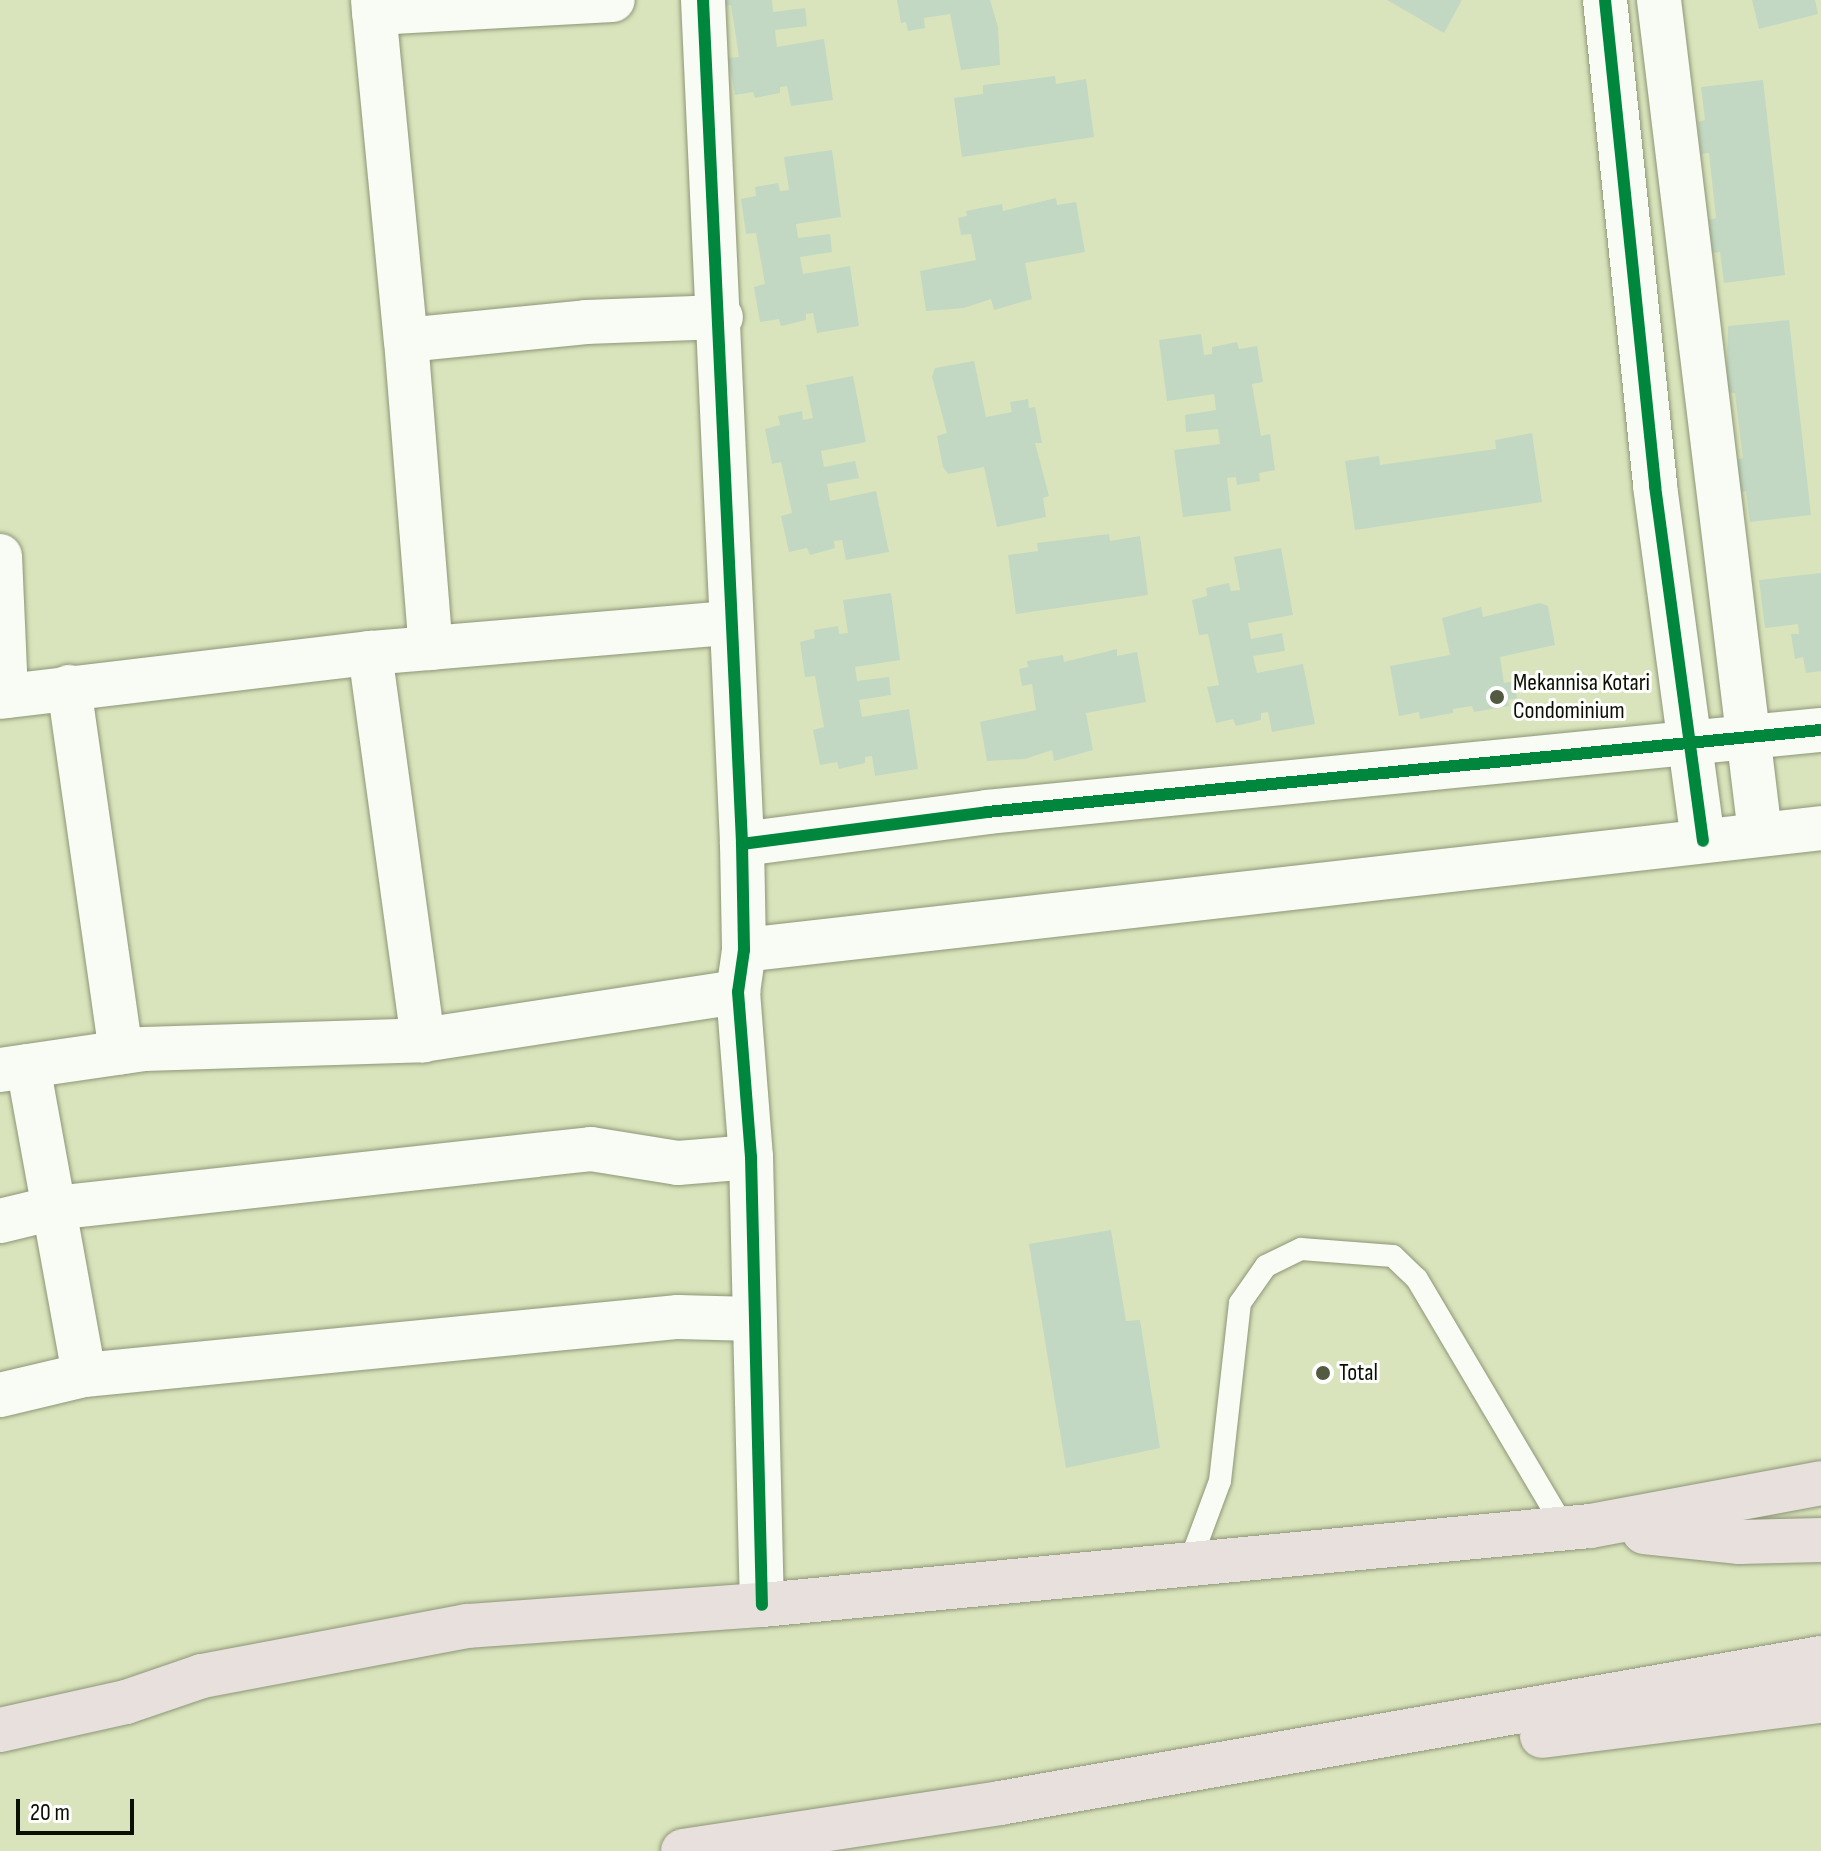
<!DOCTYPE html>
<style>
body{margin:0}
#map{position:relative;width:1821px;height:1851px;overflow:hidden;background:#d9e4bc;font-family:"Sofia Sans Condensed",sans-serif}
div>[style]{position:absolute}
.building>*{inset:0;background:#c2d8c3}
.roads{filter:drop-shadow(0 0 2px #8e9677) drop-shadow(0 0 2px #8e9677)}
.service>*{height:22px;margin:-11px;padding:0 11px;transform-origin:11px;border-radius:11px;background:#f9fbf5}
.minor>*{height:44px;margin:-22px;padding:0 22px;transform-origin:22px;border-radius:22px;background:#f9fbf5}
.trunk>*{height:44px;margin:-22px;padding:0 22px;transform-origin:22px;border-radius:22px;background:#e7e0dd}
.cycleway>*{height:12px;margin:-6px;padding:0 6px;transform-origin:6px;border-radius:6px;background:#00873e}
.dots>*{width:22px;height:22px;translate:-50% -50%;box-sizing:border-box;border:4px solid #fff;border-radius:50%}
span{translate:-50% -50%;white-space:nowrap;text-align:center;line-height:1.15;-webkit-text-stroke:6px #fff;paint-order:stroke}
.poi-label{font-size:24px;color:#0a1000}
.left{translate:0 -50%;text-align:left}
.scale{position:absolute;left:16px;top:1799px;width:118px;height:36px;box-sizing:border-box;border:4px solid #0a1000;border-top:0;padding-left:10px;font-size:24px;line-height:28px;white-space:nowrap;color:#0a1000;-webkit-text-stroke:6px #fff;paint-order:stroke}
</style>
<div id="map">
<div class="building">
<i style="clip-path:polygon(721px 0,772px 0,773px 12px,805px 8px,807px 26px,775px 30px,777px 47px,824px 39px,833px 100px,791px 106px,787px 86px,780px 87px,780px 93px,755px 98px,753px 92px,735px 95px,728px 58px,739px 57px,731px 5px,722px 6px)"></i>
<i style="clip-path:polygon(897px 0,990px 0,998px 27px,1000px 65px,961px 70px,950px 14px,924px 18px,925px 28px,908px 31px,906px 22px,901px 23px)"></i>
<i style="clip-path:polygon(1387px 0,1462px 0,1444px 33px)"></i>
<i style="clip-path:polygon(1752px 0,1815px 0,1818px 14px,1759px 29px)"></i>
<i style="clip-path:polygon(1055px 76px,1056px 84px,1086px 79px,1094px 137px,962px 157px,954px 98px,983px 94px,983px 85px)"></i>
<i style="clip-path:polygon(1763px 80px,1785px 275px,1724px 283px,1720px 252px,1712px 253px,1709px 220px,1716px 218px,1709px 153px,1701px 154px,1698px 122px,1705px 120px,1701px 87px)"></i>
<i style="clip-path:polygon(832px 150px,841px 217px,796px 224px,798px 238px,830px 234px,832px 252px,800px 257px,803px 274px,850px 266px,859px 326px,817px 333px,813px 313px,806px 314px,806px 320px,781px 326px,779px 319px,760px 322px,754px 287px,765px 284px,756px 233px,746px 234px,741px 199px,756px 196px,755px 187px,778px 183px,780px 191px,789px 190px,784px 157px)"></i>
<i style="clip-path:polygon(1056px 198px,1057px 205px,1076px 202px,1085px 252px,1025px 263px,1032px 299px,994px 310px,991px 299px,964px 308px,926px 311px,920px 271px,976px 260px,971px 234px,961px 235px,958px 218px,967px 216px,966px 211px,1002px 204px,1003px 211px)"></i>
<i style="clip-path:polygon(1789px 320px,1811px 515px,1750px 522px,1746px 491px,1739px 493px,1735px 460px,1743px 458px,1735px 393px,1726px 393px,1728px 326px)"></i>
<i style="clip-path:polygon(1201px 334px,1204px 355px,1212px 354px,1212px 347px,1237px 342px,1239px 349px,1257px 346px,1263px 382px,1252px 384px,1261px 436px,1270px 434px,1275px 470px,1259px 473px,1260px 481px,1237px 485px,1236px 477px,1227px 478px,1231px 511px,1183px 517px,1174px 450px,1220px 444px,1218px 429px,1186px 432px,1185px 415px,1216px 410px,1214px 394px,1167px 401px,1159px 340px)"></i>
<i style="clip-path:polygon(974px 361px,986px 417px,1012px 412px,1010px 402px,1028px 399px,1029px 408px,1035px 407px,1042px 443px,1035px 443px,1049px 496px,1043px 498px,1046px 517px,997px 527px,984px 467px,948px 474px,943px 467px,937px 436px,947px 433px,932px 377px,935px 368px)"></i>
<i style="clip-path:polygon(853px 376px,866px 442px,821px 451px,824px 467px,855px 461px,859px 478px,827px 484px,830px 501px,876px 491px,889px 552px,846px 560px,842px 540px,834px 541px,835px 548px,810px 555px,807px 548px,789px 552px,781px 516px,792px 513px,781px 462px,772px 464px,765px 429px,780px 425px,778px 416px,802px 411px,803px 420px,813px 418px,806px 385px)"></i>
<i style="clip-path:polygon(1532px 433px,1542px 502px,1355px 530px,1345px 461px,1379px 456px,1380px 465px,1496px 449px,1495px 440px)"></i>
<i style="clip-path:polygon(1109px 534px,1110px 541px,1140px 536px,1148px 595px,1016px 614px,1008px 555px,1038px 551px,1037px 543px)"></i>
<i style="clip-path:polygon(1281px 548px,1293px 615px,1248px 623px,1251px 639px,1282px 633px,1285px 651px,1253px 656px,1257px 673px,1303px 664px,1315px 724px,1272px 732px,1268px 712px,1261px 713px,1261px 720px,1236px 726px,1233px 719px,1216px 723px,1207px 687px,1219px 685px,1208px 634px,1199px 635px,1192px 600px,1207px 596px,1206px 588px,1229px 583px,1231px 591px,1240px 590px,1234px 557px)"></i>
<i style="clip-path:polygon(1821px 573px,1821px 671px,1806px 673px,1803px 657px,1795px 659px,1791px 634px,1799px 634px,1798px 624px,1765px 628px,1759px 580px)"></i>
<i style="clip-path:polygon(891px 593px,900px 660px,855px 667px,857px 681px,889px 677px,891px 695px,859px 700px,862px 717px,909px 709px,918px 769px,875px 776px,872px 756px,865px 757px,865px 763px,839px 769px,837px 762px,820px 765px,813px 730px,824px 727px,815px 676px,805px 677px,800px 642px,815px 638px,814px 630px,838px 626px,839px 634px,848px 633px,843px 600px)"></i>
<i style="clip-path:polygon(1540px 603px,1548px 606px,1555px 645px,1500px 657px,1504px 683px,1514px 681px,1517px 698px,1508px 700px,1509px 706px,1474px 712px,1472px 706px,1453px 709px,1453px 713px,1420px 719px,1419px 712px,1399px 716px,1390px 666px,1450px 655px,1442px 618px,1481px 607px,1483px 617px)"></i>
<i style="clip-path:polygon(1117px 649px,1117px 656px,1137px 652px,1146px 702px,1086px 713px,1093px 750px,1054px 761px,1052px 750px,1025px 759px,987px 761px,980px 722px,1036px 710px,1032px 684px,1022px 686px,1019px 669px,1028px 667px,1027px 661px,1063px 655px,1064px 662px)"></i>
<i style="clip-path:polygon(1111px 1230px,1126px 1321px,1140px 1320px,1160px 1448px,1066px 1468px,1029px 1244px)"></i>
</div>
<div class="roads">
<div class="service">
<i style="left:1188px;top:1567px;width:92px;rotate:-69.6deg"></i>
<i style="left:1220px;top:1481px;width:179px;rotate:-83.6deg"></i>
<i style="left:1240px;top:1303px;width:45px;rotate:-54.9deg"></i>
<i style="left:1266px;top:1266px;width:39px;rotate:-26deg"></i>
<i style="left:1301px;top:1249px;width:92px;rotate:4.4deg"></i>
<i style="left:1393px;top:1256px;width:33px;rotate:44deg"></i>
<i style="left:1417px;top:1279px;width:289px;rotate:59.4deg"></i>
</div>
<div class="minor">
<i style="left:373px;top:0;width:342px;rotate:84.5deg"></i>
<i style="left:406px;top:340px;width:181px;rotate:-5.7deg"></i>
<i style="left:586px;top:322px;width:135px;rotate:-2.1deg"></i>
<i style="left:703px;top:0;width:845px;rotate:87.35deg"></i>
<i style="left:742px;top:844px;width:106px;rotate:88.9deg"></i>
<i style="left:744px;top:950px;width:42px;rotate:98.1deg"></i>
<i style="left:738px;top:992px;width:166px;rotate:85.5deg"></i>
<i style="left:751px;top:1157px;width:448px;rotate:88.6deg"></i>
<i style="left:1605px;top:0;width:489px;rotate:84.1deg"></i>
<i style="left:1655px;top:486px;width:358px;rotate:82.3deg"></i>
<i style="left:1659px;top:0;width:840px;rotate:83.09deg"></i>
<i style="left:374px;top:13px;width:239px;rotate:-3.1deg"></i>
<i style="left:406px;top:340px;width:309px;rotate:85.4deg"></i>
<i style="left:0;top:556px;width:140px;rotate:87.5deg"></i>
<i style="left:370px;top:653px;width:391px;rotate:82.2deg"></i>
<i style="left:69px;top:687px;width:369px;rotate:81.9deg"></i>
<i style="left:0;top:697px;width:373px;rotate:-6.8deg"></i>
<i style="left:370px;top:653px;width:359px;rotate:-4.8deg"></i>
<i style="left:742px;top:844px;width:247px;rotate:-7.4deg"></i>
<i style="left:987px;top:812px;width:838px;rotate:-5.62deg"></i>
<i style="left:744px;top:950px;width:1084px;rotate:-6.46deg"></i>
<i style="left:28px;top:1066px;width:314px;rotate:79.7deg"></i>
<i style="left:0;top:1070px;width:146px;rotate:-8.3deg"></i>
<i style="left:144px;top:1049px;width:279px;rotate:-1.8deg"></i>
<i style="left:423px;top:1040px;width:319px;rotate:-8.7deg"></i>
<i style="left:0;top:1221px;width:56px;rotate:-13.5deg"></i>
<i style="left:54px;top:1208px;width:540px;rotate:-6.27deg"></i>
<i style="left:591px;top:1149px;width:88px;rotate:9.1deg"></i>
<i style="left:678px;top:1163px;width:73px;rotate:-4.7deg"></i>
<i style="left:0;top:1395px;width:86px;rotate:-13.4deg"></i>
<i style="left:84px;top:1375px;width:597px;rotate:-5.58deg"></i>
<i style="left:678px;top:1317px;width:76px;rotate:1.5deg"></i>
</div>
<div class="trunk">
<i style="left:1644px;top:1532px;width:96px;rotate:6deg"></i>
<i style="left:1739px;top:1542px;width:82px;rotate:-1.4deg"></i>
<i style="left:0;top:1730px;width:129px;rotate:-12.5deg"></i>
<i style="left:126px;top:1702px;width:80px;rotate:-18.9deg"></i>
<i style="left:202px;top:1676px;width:270px;rotate:-10.7deg"></i>
<i style="left:467px;top:1626px;width:296px;rotate:-4.1deg"></i>
<i style="left:762px;top:1605px;width:832px;rotate:-5.45deg"></i>
<i style="left:1590px;top:1526px;width:235px;rotate:-10.5deg"></i>
<i style="left:1542px;top:1736px;width:281px;rotate:-7.2deg"></i>
<i style="left:683px;top:1851px;width:321px;rotate:-8.6deg"></i>
<i style="left:1000px;top:1803px;width:834px;rotate:-10.02deg"></i>
</div>
</div>
<div class="cycleway">
<i style="left:703px;top:0;width:845px;rotate:87.35deg"></i>
<i style="left:742px;top:844px;width:106px;rotate:88.9deg"></i>
<i style="left:744px;top:950px;width:42px;rotate:98.1deg"></i>
<i style="left:738px;top:992px;width:166px;rotate:85.5deg"></i>
<i style="left:751px;top:1157px;width:448px;rotate:88.6deg"></i>
<i style="left:1605px;top:0;width:489px;rotate:84.1deg"></i>
<i style="left:1655px;top:486px;width:358px;rotate:82.3deg"></i>
<i style="left:742px;top:844px;width:247px;rotate:-7.4deg"></i>
<i style="left:987px;top:812px;width:838px;rotate:-5.62deg"></i>
</div>
<div class="dots">
<i style="left:1497px;top:697px;background:#525a42"></i>
<i style="left:1323px;top:1373px;background:#525a42"></i>
</div>
<div class="poi-label">
<span class="left" style="left:1513px;top:697px">Mekannisa Kotari<br>Condominium</span>
<span class="left" style="left:1339px;top:1373px">Total</span>
</div>
<div class="scale">20 m</div>
</div>
